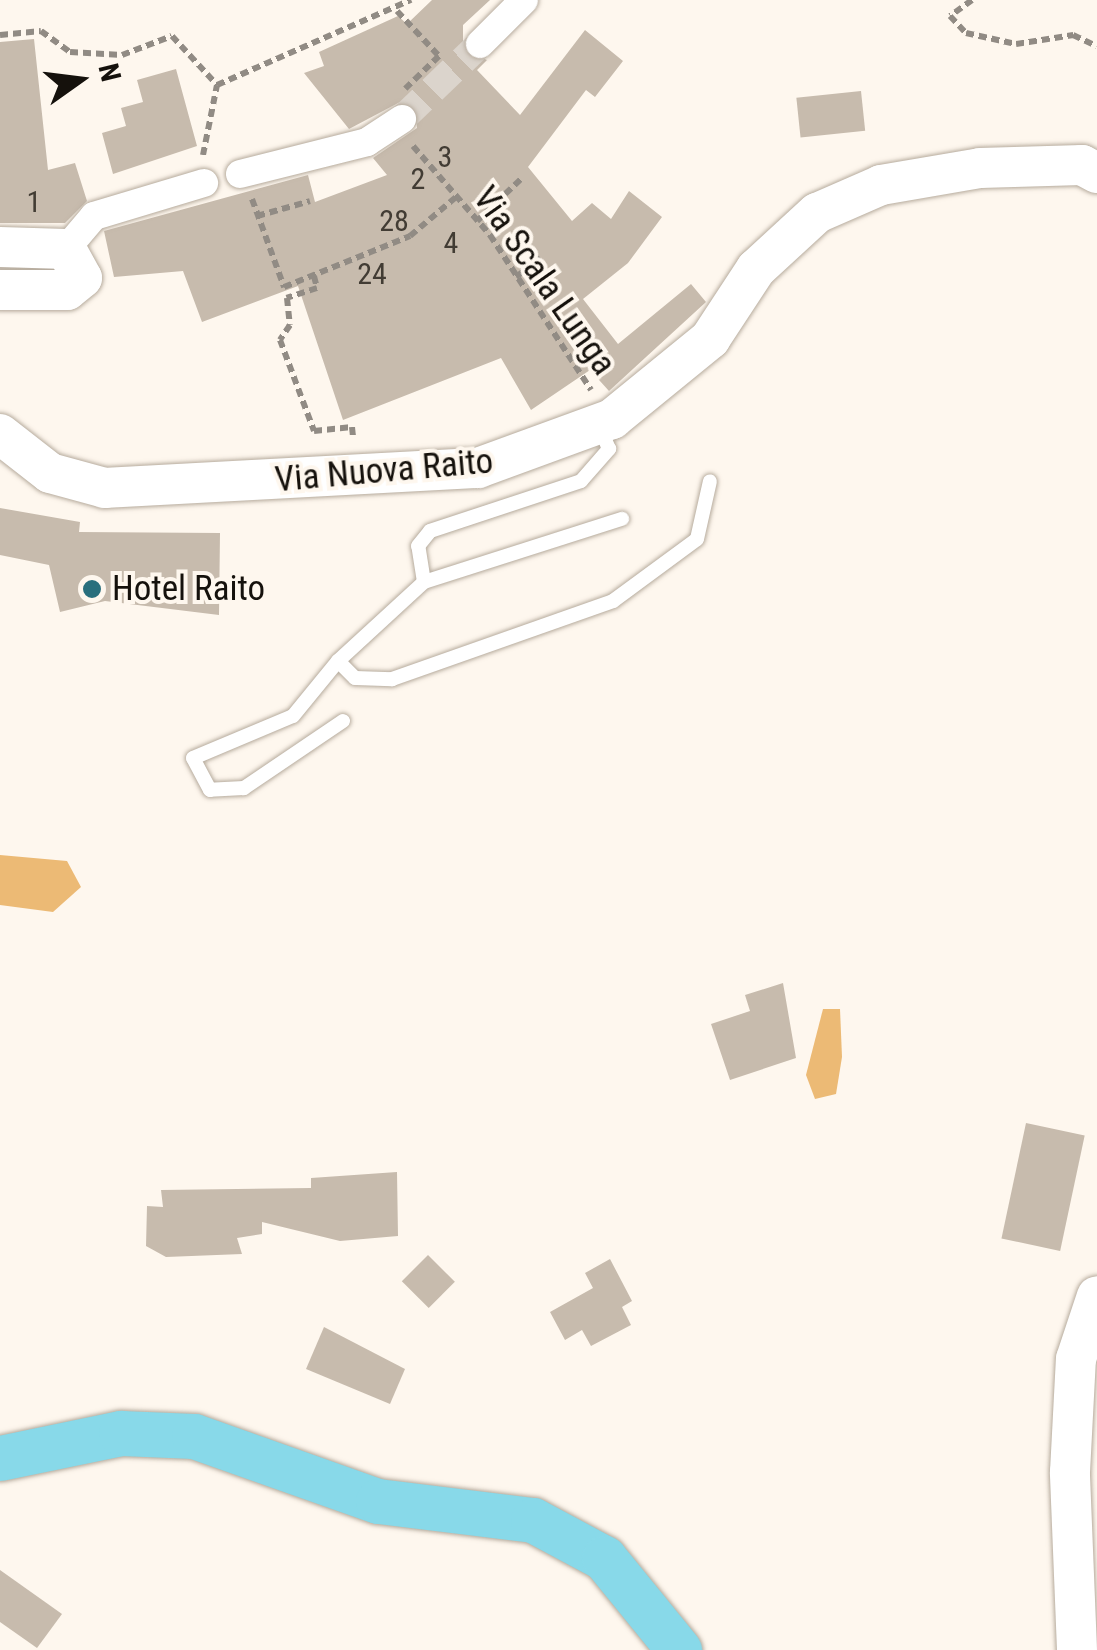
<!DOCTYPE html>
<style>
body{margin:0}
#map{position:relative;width:1097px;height:1650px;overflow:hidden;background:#fef7ee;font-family:"Roboto Condensed",sans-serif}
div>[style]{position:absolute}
.water>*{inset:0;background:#ecba75}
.building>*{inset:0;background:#c7bbad;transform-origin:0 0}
.street-tunnel>*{height:28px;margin-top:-14px;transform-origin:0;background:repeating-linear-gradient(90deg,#dbd4cc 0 28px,transparent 0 42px)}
.path>*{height:6px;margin-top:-3px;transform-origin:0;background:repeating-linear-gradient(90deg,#918b84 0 8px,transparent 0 13px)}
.roads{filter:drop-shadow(0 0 2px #b6ab9d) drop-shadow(0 0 2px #b6ab9d)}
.lane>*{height:14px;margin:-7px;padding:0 7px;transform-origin:7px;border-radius:7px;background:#fff}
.street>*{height:28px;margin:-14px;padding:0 14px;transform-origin:14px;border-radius:14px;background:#fff}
.secondary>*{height:40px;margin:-20px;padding:0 20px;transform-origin:20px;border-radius:20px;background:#fff}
.primary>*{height:45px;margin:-22.5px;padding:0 22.5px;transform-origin:22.5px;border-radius:22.5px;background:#88d9e9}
.dots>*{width:28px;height:28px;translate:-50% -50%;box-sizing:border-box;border:5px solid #fef7ee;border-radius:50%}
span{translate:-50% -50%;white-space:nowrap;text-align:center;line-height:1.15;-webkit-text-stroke:8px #fef7ee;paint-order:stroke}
.number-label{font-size:30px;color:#423c34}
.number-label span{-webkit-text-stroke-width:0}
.street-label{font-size:35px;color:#15110c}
.poi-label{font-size:35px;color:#15110c}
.left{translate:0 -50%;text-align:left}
.north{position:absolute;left:30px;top:30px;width:100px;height:100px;-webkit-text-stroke:8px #fef7ee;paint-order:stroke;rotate:76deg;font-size:28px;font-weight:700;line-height:40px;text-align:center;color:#15110c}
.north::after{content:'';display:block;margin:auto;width:35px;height:45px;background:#15110c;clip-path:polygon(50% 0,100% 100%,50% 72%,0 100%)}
</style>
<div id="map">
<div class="water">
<i style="clip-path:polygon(0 855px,67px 861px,81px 887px,53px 912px,0 905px)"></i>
<i style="clip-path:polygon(823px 1009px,840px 1009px,842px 1057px,836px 1094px,815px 1099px,806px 1075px)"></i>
</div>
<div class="building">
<i style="clip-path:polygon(432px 0,490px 0,463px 25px,463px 49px,487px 60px,477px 70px,520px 115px,585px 30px,623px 61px,595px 97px,586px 90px,528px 167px,572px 221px,592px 203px,611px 219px,629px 191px,662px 217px,628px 263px,583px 299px,618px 344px,691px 284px,706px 302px,609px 391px,590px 370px,531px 410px,501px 358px,343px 420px,298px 286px,202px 322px,183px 271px,114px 277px,104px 231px,308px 175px,315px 202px,387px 175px,373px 158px,417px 128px,416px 109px,400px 102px,349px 129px,304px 73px,324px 66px,319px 52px,398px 16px,407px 24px)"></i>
<i style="clip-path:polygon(34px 39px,48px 170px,75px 163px,87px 201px,65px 223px,0 223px,0 42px)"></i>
<i style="clip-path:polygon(176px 69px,197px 146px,113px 174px,102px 133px,126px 126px,121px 108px,143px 102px,137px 80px)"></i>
<i style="left:861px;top:91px;width:40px;height:65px;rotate:84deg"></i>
<i style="clip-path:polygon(0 508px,80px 522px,79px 532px,220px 533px,219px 615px,105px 601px,60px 612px,49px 565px,0 555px)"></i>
<i style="clip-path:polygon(783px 983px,796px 1058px,730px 1080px,711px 1024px,750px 1011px,745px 995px)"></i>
<i style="left:1026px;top:1123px;width:60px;height:118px;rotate:12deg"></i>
<i style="clip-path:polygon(397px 1172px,398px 1236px,340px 1241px,262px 1222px,262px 1234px,237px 1238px,242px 1254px,166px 1257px,146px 1246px,147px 1206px,163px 1207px,161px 1190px,311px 1188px,311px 1178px)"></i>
<i style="left:428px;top:1255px;width:38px;height:37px;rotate:45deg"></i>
<i style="clip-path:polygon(610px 1259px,632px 1301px,622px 1307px,631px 1325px,591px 1346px,582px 1330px,565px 1340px,550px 1312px,593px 1288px,585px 1273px)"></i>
<i style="clip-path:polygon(324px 1327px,405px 1369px,390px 1404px,306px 1369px)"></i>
<i style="clip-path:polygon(0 1570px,62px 1614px,37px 1648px,0 1622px)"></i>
</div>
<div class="street-tunnel">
<i style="left:402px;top:119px;width:108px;rotate:-43.9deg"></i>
</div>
<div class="path">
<i style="left:972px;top:0;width:27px;rotate:144deg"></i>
<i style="left:950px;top:16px;width:23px;rotate:47deg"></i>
<i style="left:966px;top:33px;width:51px;rotate:12.4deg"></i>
<i style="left:1016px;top:44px;width:58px;rotate:-9deg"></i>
<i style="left:1073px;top:35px;width:26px;rotate:25deg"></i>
<i style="left:397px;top:11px;width:62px;rotate:47deg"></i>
<i style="left:439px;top:56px;width:47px;rotate:135.9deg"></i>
<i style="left:0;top:35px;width:41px;rotate:-5.6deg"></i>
<i style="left:41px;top:31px;width:36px;rotate:36deg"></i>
<i style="left:70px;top:52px;width:52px;rotate:3.3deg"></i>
<i style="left:122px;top:55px;width:53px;rotate:-20.8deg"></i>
<i style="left:172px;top:36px;width:67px;rotate:47.4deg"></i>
<i style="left:413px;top:146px;width:118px;rotate:49.1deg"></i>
<i style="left:490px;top:235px;width:185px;rotate:56.9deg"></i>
<i style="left:203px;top:155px;width:71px;rotate:-78.7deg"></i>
<i style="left:217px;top:85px;width:212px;rotate:-23.7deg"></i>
<i style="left:252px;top:199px;width:94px;rotate:70deg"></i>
<i style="left:284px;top:287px;width:136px;rotate:-22deg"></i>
<i style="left:410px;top:236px;width:60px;rotate:-40.3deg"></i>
<i style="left:257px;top:216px;width:55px;rotate:-15.8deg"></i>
<i style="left:477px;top:221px;width:61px;rotate:-43.7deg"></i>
<i style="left:314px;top:276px;width:12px;rotate:76deg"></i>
<i style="left:317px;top:288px;width:32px;rotate:162deg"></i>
<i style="left:287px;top:298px;width:27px;rotate:84deg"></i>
<i style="left:290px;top:325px;width:18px;rotate:124deg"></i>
<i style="left:280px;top:340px;width:97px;rotate:69.5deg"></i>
<i style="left:314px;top:431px;width:38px;rotate:-6deg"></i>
<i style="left:352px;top:427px;width:10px;rotate:84deg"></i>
<i style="left:516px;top:277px;width:31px;rotate:-38deg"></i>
</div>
<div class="roads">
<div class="lane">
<i style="left:424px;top:582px;width:208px;rotate:-17.7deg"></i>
<i style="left:338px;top:661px;width:117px;rotate:-42.6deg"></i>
<i style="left:424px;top:582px;width:36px;rotate:-99deg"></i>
<i style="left:418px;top:546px;width:19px;rotate:-51deg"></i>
<i style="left:430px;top:531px;width:159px;rotate:-18.3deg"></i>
<i style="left:581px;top:481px;width:43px;rotate:-48.8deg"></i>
<i style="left:609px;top:449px;width:23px;rotate:-113deg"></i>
<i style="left:343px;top:721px;width:120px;rotate:145.9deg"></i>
<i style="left:244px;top:788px;width:34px;rotate:177deg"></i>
<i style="left:210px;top:790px;width:36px;rotate:-118deg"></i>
<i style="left:193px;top:758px;width:108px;rotate:-22.8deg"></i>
<i style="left:293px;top:716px;width:71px;rotate:-50.7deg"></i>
<i style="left:338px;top:661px;width:24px;rotate:45deg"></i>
<i style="left:355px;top:678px;width:37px;rotate:2deg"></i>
<i style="left:392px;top:679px;width:234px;rotate:-19.4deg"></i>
<i style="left:613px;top:601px;width:104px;rotate:-36.4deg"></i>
<i style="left:697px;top:539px;width:59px;rotate:-77.4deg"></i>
</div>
<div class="street">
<i style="left:480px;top:44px;width:62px;rotate:-45deg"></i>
<i style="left:240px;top:174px;width:131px;rotate:-14.1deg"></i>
<i style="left:367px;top:142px;width:42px;rotate:-33.3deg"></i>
<i style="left:66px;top:249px;width:43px;rotate:-49.7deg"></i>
<i style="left:94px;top:216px;width:115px;rotate:-16.7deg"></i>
</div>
<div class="secondary">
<i style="left:0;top:247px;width:66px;rotate:1.7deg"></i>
<i style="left:66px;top:249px;width:33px;rotate:61deg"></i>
<i style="left:82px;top:278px;width:19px;rotate:141deg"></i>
<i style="left:67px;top:290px;width:67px;rotate:180deg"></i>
<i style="left:0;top:434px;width:63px;rotate:38deg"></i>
<i style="left:50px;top:473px;width:57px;rotate:15.3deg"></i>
<i style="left:105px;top:488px;width:374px;rotate:-3.1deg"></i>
<i style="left:478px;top:468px;width:143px;rotate:-20.1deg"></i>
<i style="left:612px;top:419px;width:127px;rotate:-39.2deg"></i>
<i style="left:710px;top:339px;width:84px;rotate:-56.7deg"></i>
<i style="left:756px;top:269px;width:83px;rotate:-42.6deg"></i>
<i style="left:817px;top:213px;width:70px;rotate:-23.6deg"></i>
<i style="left:881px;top:185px;width:100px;rotate:-9.7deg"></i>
<i style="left:980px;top:168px;width:102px;rotate:-1.7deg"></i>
<i style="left:1082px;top:165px;width:17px;rotate:28deg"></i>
<i style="left:1077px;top:1650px;width:178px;rotate:-92.3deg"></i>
<i style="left:1070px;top:1472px;width:113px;rotate:-87deg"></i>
<i style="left:1076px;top:1359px;width:66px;rotate:-71.6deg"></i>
</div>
<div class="primary">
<i style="left:0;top:1458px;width:124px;rotate:-11.7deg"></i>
<i style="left:121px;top:1433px;width:73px;rotate:2.4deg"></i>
<i style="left:194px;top:1436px;width:195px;rotate:19.5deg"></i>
<i style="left:378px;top:1501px;width:156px;rotate:7deg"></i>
<i style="left:533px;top:1520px;width:81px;rotate:28.2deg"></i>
<i style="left:604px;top:1558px;width:119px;rotate:50.8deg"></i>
</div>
</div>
<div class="dots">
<i style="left:92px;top:589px;background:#296f7d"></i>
</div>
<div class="number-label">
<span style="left:445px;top:157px">3</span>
<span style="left:418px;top:179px">2</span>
<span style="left:34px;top:202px">1</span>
<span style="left:394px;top:221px">28</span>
<span style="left:451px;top:243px">4</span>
<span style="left:372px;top:274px">24</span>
</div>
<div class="street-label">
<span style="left:544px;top:281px;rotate:55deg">Via Scala Lunga</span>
<span style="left:384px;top:471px;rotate:-5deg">Via Nuova Raito</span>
</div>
<div class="poi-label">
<span class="left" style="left:112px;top:589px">Hotel Raito</span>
</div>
<div class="north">N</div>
</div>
